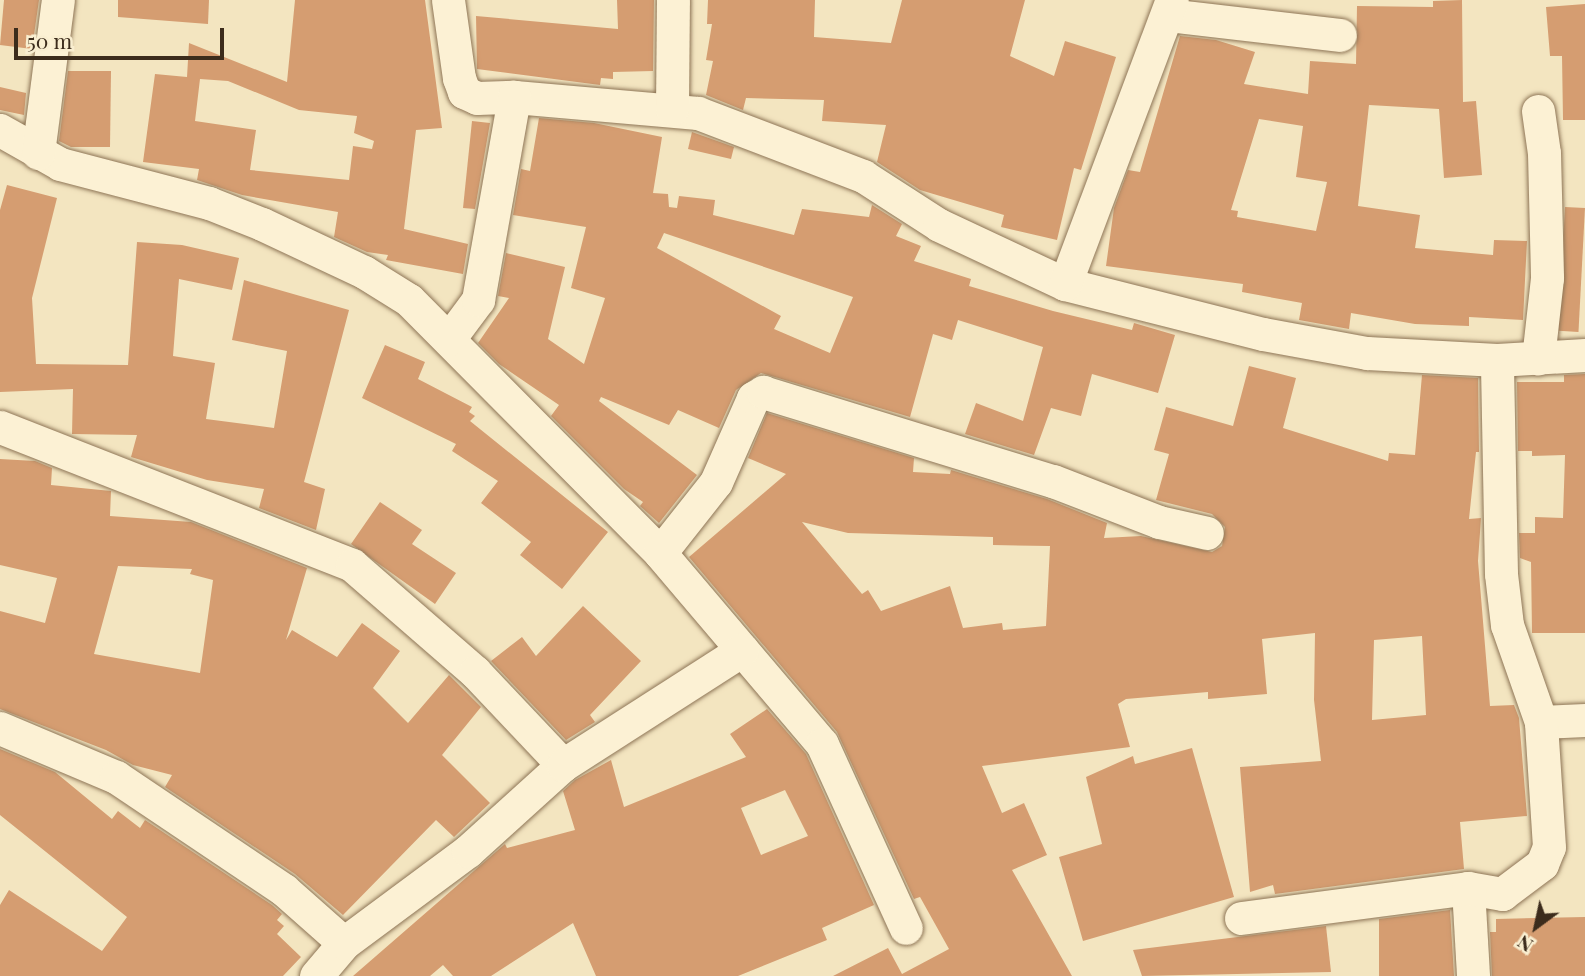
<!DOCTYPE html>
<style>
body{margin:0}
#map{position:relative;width:1585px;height:976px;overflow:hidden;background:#f3e5c0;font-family:"Playfair Display",serif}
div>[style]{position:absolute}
.building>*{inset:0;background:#d59d71;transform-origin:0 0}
.roads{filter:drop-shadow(0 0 2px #8e7556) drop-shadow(0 0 2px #8e7556)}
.minor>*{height:33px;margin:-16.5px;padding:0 16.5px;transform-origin:16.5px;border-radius:16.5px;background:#fcf1d4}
span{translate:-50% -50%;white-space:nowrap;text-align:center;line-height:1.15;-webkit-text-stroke:7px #f9eed0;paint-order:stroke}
.north{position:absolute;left:1501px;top:892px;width:70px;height:70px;-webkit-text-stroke:5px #f9eed0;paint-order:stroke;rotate:213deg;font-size:19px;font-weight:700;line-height:28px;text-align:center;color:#3c2c1c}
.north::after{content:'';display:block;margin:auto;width:24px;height:32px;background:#3c2c1c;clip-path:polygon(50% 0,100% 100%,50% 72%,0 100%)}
.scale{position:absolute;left:14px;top:28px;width:210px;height:32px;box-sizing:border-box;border:4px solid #3c2c1c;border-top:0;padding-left:9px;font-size:21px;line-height:24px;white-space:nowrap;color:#3c2c1c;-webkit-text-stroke:5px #f9eed0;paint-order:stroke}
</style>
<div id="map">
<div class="building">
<i style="clip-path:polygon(4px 0,39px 0,32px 49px,0 45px)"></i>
<i style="clip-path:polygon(118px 0,209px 0,208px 24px,118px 17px)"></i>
<i style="clip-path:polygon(evenodd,295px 0,425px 0,442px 128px,416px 130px,404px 229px,468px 244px,463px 274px,386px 260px,388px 255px,367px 252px,334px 237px,338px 212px,242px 195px,197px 180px,199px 169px,143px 162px,155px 74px,187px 77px,189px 43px,287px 82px,295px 0,200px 79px,228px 81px,299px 110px,357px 116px,354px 133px,374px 141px,372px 149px,353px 146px,349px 180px,250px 170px,256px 130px,195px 121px,200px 79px)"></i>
<i style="clip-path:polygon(617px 0,654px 0,653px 71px,613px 72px,613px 79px,601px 78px,600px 85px,477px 69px,476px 16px,618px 29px)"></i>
<i style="clip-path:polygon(708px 0,815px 0,814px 37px,891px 43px,902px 0,1025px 0,1010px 56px,1054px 76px,1065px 41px,1116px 57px,1081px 170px,1074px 168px,1057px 240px,1001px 227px,1004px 215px,920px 190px,877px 162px,886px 125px,822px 121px,824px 100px,746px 98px,743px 110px,706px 95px,713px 61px,706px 60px,712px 24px,707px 24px)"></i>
<i style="clip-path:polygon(evenodd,1462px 0,1463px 102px,1476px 101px,1482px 175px,1444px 178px,1439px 109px,1369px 105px,1358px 206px,1420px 215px,1415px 248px,1493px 255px,1494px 240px,1527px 241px,1523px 320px,1469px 317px,1469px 326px,1415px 324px,1351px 313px,1349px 329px,1299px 320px,1302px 303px,1242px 292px,1243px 284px,1106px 266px,1114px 208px,1128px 170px,1140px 172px,1180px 36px,1216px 40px,1255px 52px,1244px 84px,1308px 94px,1310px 61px,1356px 64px,1357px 6px,1433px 7px,1433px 1px,1462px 0,1259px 119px,1303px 126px,1296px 177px,1327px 182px,1316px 231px,1237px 217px,1238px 211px,1231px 210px,1259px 119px)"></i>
<i style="clip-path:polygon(1585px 4px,1585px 120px,1563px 120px,1562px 56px,1550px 56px,1546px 7px)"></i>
<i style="clip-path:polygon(68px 71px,111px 71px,110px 147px,71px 147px,59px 141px)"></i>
<i style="clip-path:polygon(0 87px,26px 93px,24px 115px,0 110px)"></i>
<i style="clip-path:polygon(evenodd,539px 118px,594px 123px,662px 137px,653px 193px,668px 194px,669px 207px,677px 208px,679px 196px,715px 200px,713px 215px,794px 235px,802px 209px,869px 217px,872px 205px,902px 224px,896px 236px,921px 246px,914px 261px,971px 279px,969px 286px,1053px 311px,1132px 330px,1134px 323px,1175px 335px,1158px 393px,1092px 374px,1081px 416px,1051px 408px,1034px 455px,965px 434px,976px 403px,1023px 421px,1043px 347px,958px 320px,952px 340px,933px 334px,910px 417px,761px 373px,736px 390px,719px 428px,678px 410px,669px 425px,601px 397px,599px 401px,697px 475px,659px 523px,640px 506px,643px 502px,624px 489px,551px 416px,559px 405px,499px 364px,478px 343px,509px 298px,498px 296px,506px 253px,565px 267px,548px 339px,584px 364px,605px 298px,571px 288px,586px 227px,513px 215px,521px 169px,530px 171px,539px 118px,664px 233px,853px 297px,830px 353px,774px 329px,781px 316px,657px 248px,664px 233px)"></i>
<i style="clip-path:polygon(472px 121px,490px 123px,475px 209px,463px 208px)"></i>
<i style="clip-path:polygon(692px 132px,734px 147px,731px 159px,688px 149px)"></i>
<i style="clip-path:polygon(7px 185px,57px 198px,32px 298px,36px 364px,128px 365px,137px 242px,182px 245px,239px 258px,232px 290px,179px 279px,173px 356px,215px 363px,206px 419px,274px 428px,287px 351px,232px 340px,244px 280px,349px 310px,304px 482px,325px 489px,316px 530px,259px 508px,264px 489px,207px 480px,131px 457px,137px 435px,72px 434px,73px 389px,0 392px,0 210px)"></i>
<i style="left:1565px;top:207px;width:20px;height:124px;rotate:3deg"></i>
<i style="clip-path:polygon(385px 345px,425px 362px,418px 379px,472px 407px,469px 412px,475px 416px,470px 421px,608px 532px,562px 589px,520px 555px,531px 542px,481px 503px,498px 481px,452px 451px,456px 444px,362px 398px)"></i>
<i style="clip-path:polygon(evenodd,1249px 366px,1296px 378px,1283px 428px,1388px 461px,1389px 453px,1415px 455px,1422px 375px,1478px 378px,1479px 452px,1476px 452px,1469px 519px,1481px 518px,1478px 561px,1490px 706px,1514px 705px,1519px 718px,1527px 816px,1460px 822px,1464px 869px,1275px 894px,1273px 885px,1250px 892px,1240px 767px,1321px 761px,1314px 700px,1315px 633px,1262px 639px,1267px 694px,1208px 699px,1208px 692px,1126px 699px,1118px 704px,1130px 747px,982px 766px,1002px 813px,1024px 803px,1047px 855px,1012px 870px,1072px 976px,833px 976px,888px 948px,902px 974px,949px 949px,920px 897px,914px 899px,837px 732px,689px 557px,786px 474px,748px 458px,767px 413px,914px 458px,913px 472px,950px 474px,951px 470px,1047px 499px,1107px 523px,1104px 538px,1141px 536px,1212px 552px,1222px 546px,1225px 527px,1212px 514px,1156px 500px,1169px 454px,1154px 450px,1166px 407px,1233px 426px,1249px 366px,802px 522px,848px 533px,993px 537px,993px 545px,1050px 546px,1046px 626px,1003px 630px,1002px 623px,963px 628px,950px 586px,881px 611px,868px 590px,862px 594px,802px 522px,1249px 366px,1422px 636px,1426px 715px,1372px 720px,1374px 640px,1422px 636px)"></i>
<i style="clip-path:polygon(1585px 374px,1585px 633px,1532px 633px,1531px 562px,1520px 558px,1519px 533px,1535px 533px,1535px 517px,1563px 518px,1565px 455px,1532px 456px,1532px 451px,1518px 451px,1517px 382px,1564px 382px,1564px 375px)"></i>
<i style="clip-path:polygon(evenodd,0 459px,35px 461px,52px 468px,51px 485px,111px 491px,110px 516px,191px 522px,307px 568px,286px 640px,292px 630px,337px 657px,362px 623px,400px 651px,373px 688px,408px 723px,449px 675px,481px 707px,442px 755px,490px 803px,454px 837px,436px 820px,343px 915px,295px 874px,165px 787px,172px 775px,133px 765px,106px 750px,0 709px,0 611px,45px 623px,57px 578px,0 565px,0 459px,118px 566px,192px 569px,190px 574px,213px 580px,200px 673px,94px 654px,118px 566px)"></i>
<i style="clip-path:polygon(380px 502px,422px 530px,412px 544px,456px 573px,435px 604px,351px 544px)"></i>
<i style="clip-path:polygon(583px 606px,641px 661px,590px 715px,595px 722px,566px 740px,491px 661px,522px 637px,536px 656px)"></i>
<i style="clip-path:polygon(evenodd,767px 709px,806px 754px,874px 905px,822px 928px,827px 940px,738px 976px,596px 976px,573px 923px,491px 976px,453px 976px,443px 965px,430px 976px,353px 976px,505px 844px,507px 848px,575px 830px,563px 791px,575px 780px,611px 760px,624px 807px,746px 757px,730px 734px,767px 709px,785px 790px,808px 836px,761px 855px,741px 808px,785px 790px)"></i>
<i style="clip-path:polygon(1192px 748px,1234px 897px,1083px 941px,1059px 857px,1102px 844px,1086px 777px,1133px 756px,1135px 764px)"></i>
<i style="clip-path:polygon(0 749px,55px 772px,112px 819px,118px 811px,140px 828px,145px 820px,272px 905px,282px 914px,277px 920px,284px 926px,277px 934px,301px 957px,283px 976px,0 976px,0 905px,9px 890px,102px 951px,127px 917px,0 815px)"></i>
<i style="clip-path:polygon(1450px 910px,1454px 976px,1379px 976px,1379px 919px)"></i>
<i style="clip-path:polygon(1585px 917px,1585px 976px,1492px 976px,1490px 932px,1496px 932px,1496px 919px)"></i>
<i style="clip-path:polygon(1326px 926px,1331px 972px,1142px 976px,1133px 950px)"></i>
</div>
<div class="roads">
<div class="minor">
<i style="left:448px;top:0;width:79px;rotate:82deg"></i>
<i style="left:459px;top:78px;width:15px;rotate:70deg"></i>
<i style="left:464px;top:92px;width:14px;rotate:25deg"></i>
<i style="left:477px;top:98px;width:37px;rotate:-2deg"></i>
<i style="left:514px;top:97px;width:185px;rotate:5deg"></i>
<i style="left:698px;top:113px;width:177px;rotate:20.9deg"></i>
<i style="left:863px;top:176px;width:90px;rotate:32.8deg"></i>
<i style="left:939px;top:225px;width:139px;rotate:25.1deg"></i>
<i style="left:1065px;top:284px;width:204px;rotate:14.2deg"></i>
<i style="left:1263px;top:334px;width:106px;rotate:10.4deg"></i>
<i style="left:1367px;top:353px;width:130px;rotate:3.1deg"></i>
<i style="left:1497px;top:360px;width:88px;rotate:-3.3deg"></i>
<i style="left:1168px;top:15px;width:173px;rotate:6.6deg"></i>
<i style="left:672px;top:109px;width:109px;rotate:-89.5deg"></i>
<i style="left:1538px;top:111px;width:42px;rotate:81.9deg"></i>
<i style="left:1544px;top:153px;width:125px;rotate:88.6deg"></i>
<i style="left:1547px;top:278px;width:81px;rotate:96.4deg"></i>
<i style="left:0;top:130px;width:69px;rotate:29.5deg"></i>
<i style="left:60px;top:164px;width:154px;rotate:14.7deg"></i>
<i style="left:209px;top:203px;width:57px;rotate:21.6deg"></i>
<i style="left:262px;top:224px;width:113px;rotate:25.2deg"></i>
<i style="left:364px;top:272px;width:53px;rotate:31.9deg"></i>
<i style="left:409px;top:300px;width:356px;rotate:45.2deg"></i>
<i style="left:660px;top:553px;width:250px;rotate:49.7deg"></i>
<i style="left:822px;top:744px;width:202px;rotate:65.5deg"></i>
<i style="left:38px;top:153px;width:154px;rotate:-82.6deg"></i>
<i style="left:1065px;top:284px;width:303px;rotate:-69.4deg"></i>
<i style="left:449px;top:339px;width:49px;rotate:-53.4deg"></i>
<i style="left:478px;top:300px;width:206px;rotate:-79.9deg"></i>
<i style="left:0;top:427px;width:378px;rotate:21.4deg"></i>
<i style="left:352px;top:565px;width:163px;rotate:41deg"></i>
<i style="left:475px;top:672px;width:128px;rotate:46.6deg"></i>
<i style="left:660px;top:553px;width:90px;rotate:-51.7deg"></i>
<i style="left:716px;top:482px;width:92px;rotate:-66.2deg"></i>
<i style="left:753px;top:398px;width:12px;rotate:-31deg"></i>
<i style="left:763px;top:392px;width:303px;rotate:17.1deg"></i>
<i style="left:1053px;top:481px;width:114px;rotate:21.1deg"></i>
<i style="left:1159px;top:522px;width:49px;rotate:12.9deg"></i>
<i style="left:1541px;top:722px;width:44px;rotate:-2.6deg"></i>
<i style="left:0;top:728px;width:126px;rotate:22.9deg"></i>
<i style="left:116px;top:777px;width:202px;rotate:33.9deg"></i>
<i style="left:284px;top:890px;width:80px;rotate:41.5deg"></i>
<i style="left:1468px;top:888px;width:88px;rotate:86.7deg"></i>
<i style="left:1241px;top:918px;width:229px;rotate:-7.5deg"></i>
<i style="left:1468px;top:888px;width:35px;rotate:10deg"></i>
<i style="left:1502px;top:894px;width:50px;rotate:-36.9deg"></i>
<i style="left:1542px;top:864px;width:18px;rotate:-68deg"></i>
<i style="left:1549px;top:847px;width:125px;rotate:-93.7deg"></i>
<i style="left:1541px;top:722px;width:103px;rotate:-109.3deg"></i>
<i style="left:1507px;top:625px;width:51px;rotate:-96.7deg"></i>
<i style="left:1501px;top:574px;width:214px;rotate:-91.1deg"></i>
<i style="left:316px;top:976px;width:43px;rotate:-49.7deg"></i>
<i style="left:344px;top:943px;width:154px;rotate:-36.6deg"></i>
<i style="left:468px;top:851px;width:128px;rotate:-42.2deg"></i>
<i style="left:563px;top:765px;width:213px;rotate:-32.7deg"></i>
</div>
</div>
<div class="north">N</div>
<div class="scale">50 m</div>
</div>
